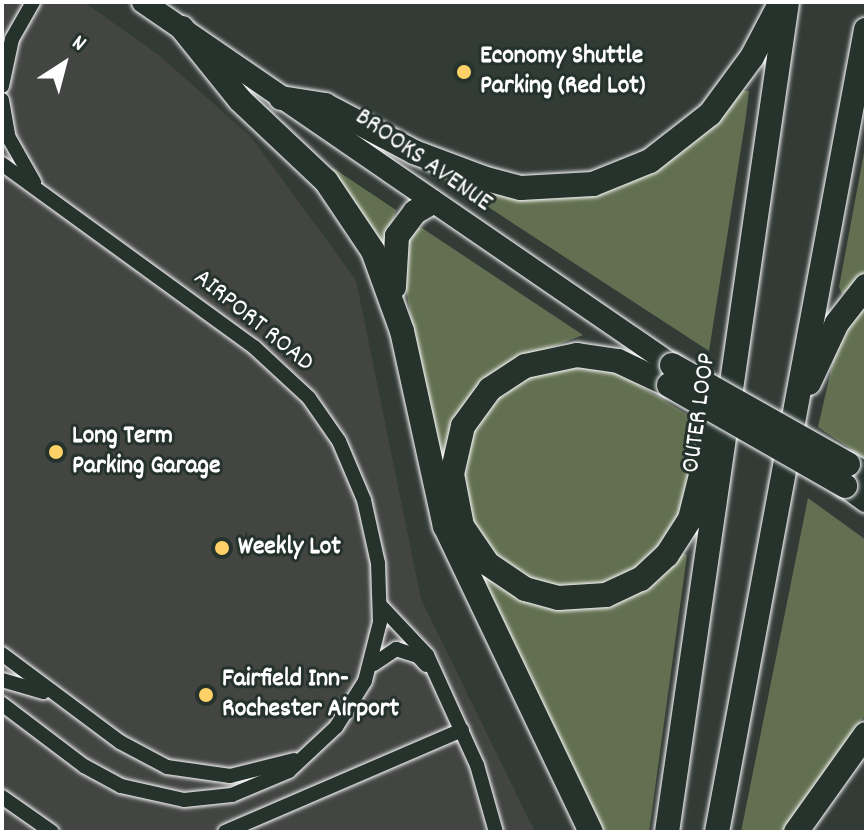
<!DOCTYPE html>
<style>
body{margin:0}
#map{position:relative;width:868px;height:834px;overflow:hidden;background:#333b37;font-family:Dekko,sans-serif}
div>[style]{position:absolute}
.built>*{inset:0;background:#434543}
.green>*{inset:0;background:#627051}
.roads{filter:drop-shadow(0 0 2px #fff) drop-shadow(0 0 2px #fff)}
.minor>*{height:14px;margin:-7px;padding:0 7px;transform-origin:7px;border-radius:7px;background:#26332d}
.primary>*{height:22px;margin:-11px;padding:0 11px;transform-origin:11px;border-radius:11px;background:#26332d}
.motorway>*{height:24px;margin:-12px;padding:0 12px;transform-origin:12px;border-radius:12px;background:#26332d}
.bridges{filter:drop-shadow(0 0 2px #fff) drop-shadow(0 0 2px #fff)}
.motorway-bridge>*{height:24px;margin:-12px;padding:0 12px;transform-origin:12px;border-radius:12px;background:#26332d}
.dots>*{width:22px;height:22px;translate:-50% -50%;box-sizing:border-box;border:4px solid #26332d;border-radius:50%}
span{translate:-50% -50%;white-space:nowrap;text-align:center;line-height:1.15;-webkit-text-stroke:6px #26332d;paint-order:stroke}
.poi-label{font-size:26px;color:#fff;font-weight:700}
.left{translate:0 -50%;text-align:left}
.street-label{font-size:26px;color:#fff}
.frame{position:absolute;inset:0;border:4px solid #fff;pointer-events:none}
.north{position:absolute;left:24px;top:24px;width:80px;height:80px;-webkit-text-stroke:6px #26332d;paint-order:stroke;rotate:36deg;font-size:22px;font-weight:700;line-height:32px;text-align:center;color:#fff}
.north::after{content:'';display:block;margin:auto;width:28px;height:36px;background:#fff;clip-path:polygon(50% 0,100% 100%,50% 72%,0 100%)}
</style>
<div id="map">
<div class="built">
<i style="clip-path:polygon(2px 2px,84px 2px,160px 56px,251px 137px,356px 280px,421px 599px,535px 832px,2px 832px)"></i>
</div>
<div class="green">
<i style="clip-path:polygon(742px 91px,749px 91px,745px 123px,709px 351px,425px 166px,596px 188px)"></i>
<i style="clip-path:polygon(866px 142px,866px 273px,842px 294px,839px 287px)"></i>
<i style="clip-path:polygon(333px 168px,396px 210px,382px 255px,332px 177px)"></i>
<i style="clip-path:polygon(422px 228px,583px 335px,515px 361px,444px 467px,418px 363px,401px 258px,414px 229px)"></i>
<i style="clip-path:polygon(866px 295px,866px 459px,818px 427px,834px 357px)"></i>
<i style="clip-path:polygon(566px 363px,613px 369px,698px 421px,693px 470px,674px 526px,647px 564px,606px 585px,552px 587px,506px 568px,473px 531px,460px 478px,465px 443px,501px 388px)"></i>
<i style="clip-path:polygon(808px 498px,866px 540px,866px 714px,785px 832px,741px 832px)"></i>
<i style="clip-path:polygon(677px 551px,687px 555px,649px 832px,602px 832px,472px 559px,568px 607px)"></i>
</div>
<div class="roads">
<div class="minor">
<i style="left:2px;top:86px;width:48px;rotate:-78deg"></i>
<i style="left:12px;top:39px;width:43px;rotate:-60.4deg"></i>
<i style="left:2px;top:100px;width:39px;rotate:80deg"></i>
<i style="left:9px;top:138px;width:51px;rotate:60.4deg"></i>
<i style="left:2px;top:164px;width:311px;rotate:36deg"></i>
<i style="left:254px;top:347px;width:75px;rotate:42.8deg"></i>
<i style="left:309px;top:398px;width:52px;rotate:55.1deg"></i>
<i style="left:339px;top:441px;width:64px;rotate:67deg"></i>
<i style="left:364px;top:500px;width:65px;rotate:77.5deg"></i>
<i style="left:378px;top:563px;width:59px;rotate:88.1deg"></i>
<i style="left:380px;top:622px;width:61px;rotate:104.3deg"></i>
<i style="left:365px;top:681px;width:54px;rotate:122.2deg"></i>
<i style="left:336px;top:727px;width:64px;rotate:136.9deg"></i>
<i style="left:289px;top:771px;width:62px;rotate:157.2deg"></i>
<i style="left:232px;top:795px;width:48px;rotate:174.1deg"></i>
<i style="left:184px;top:800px;width:65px;rotate:-167.5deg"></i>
<i style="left:121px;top:786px;width:42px;rotate:-151.6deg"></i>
<i style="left:84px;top:766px;width:103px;rotate:-142.9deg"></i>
<i style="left:380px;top:605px;width:69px;rotate:46.8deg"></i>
<i style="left:427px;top:655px;width:121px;rotate:65.6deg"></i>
<i style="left:477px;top:765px;width:70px;rotate:74.2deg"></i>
<i style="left:2px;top:654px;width:147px;rotate:36.7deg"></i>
<i style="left:120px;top:742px;width:53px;rotate:28deg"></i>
<i style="left:167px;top:767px;width:64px;rotate:8.1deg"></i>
<i style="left:230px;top:776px;width:66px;rotate:-14deg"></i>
<i style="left:374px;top:664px;width:27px;rotate:-34deg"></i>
<i style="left:396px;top:649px;width:23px;rotate:18deg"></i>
<i style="left:418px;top:656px;width:12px;rotate:48deg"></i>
<i style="left:2px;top:680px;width:43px;rotate:16.3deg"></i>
<i style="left:2px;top:797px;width:61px;rotate:35deg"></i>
<i style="left:225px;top:832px;width:258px;rotate:-23.3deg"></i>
</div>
<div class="primary">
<i style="left:143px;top:2px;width:642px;rotate:34.46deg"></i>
<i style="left:845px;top:486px;width:26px;rotate:36deg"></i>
</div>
<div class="motorway">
<i style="left:182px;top:28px;width:92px;rotate:51.1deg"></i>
<i style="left:240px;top:100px;width:118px;rotate:43.3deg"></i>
<i style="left:326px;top:181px;width:84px;rotate:56.1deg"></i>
<i style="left:373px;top:251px;width:85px;rotate:70.1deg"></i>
<i style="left:402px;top:331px;width:200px;rotate:77.6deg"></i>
<i style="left:445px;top:526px;width:339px;rotate:64.5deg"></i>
<i style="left:281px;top:98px;width:45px;rotate:9deg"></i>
<i style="left:325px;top:105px;width:101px;rotate:27.8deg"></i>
<i style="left:414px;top:152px;width:74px;rotate:20.6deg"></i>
<i style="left:483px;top:178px;width:39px;rotate:15deg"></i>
<i style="left:521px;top:188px;width:72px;rotate:-3.2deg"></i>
<i style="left:593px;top:184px;width:61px;rotate:-22deg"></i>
<i style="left:650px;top:161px;width:76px;rotate:-38.1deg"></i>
<i style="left:710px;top:114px;width:71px;rotate:-53.6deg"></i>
<i style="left:752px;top:57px;width:62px;rotate:-62.2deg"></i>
<i style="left:394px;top:287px;width:51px;rotate:-86.6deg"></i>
<i style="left:397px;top:236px;width:30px;rotate:-53deg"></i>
<i style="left:415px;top:212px;width:20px;rotate:-30deg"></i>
<i style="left:809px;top:383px;width:66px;rotate:-65deg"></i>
<i style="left:837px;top:323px;width:47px;rotate:-51.9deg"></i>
<i style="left:669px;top:385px;width:56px;rotate:-154.8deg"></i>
<i style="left:618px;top:361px;width:41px;rotate:-171.7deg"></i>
<i style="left:577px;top:355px;width:53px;rotate:168.1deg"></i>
<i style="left:525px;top:366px;width:42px;rotate:146.7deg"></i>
<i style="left:490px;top:389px;width:46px;rotate:126.1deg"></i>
<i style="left:463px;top:426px;width:49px;rotate:102.9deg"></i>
<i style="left:452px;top:474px;width:53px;rotate:79.1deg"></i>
<i style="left:462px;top:526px;width:46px;rotate:55.6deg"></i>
<i style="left:488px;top:564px;width:45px;rotate:34deg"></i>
<i style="left:525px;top:589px;width:34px;rotate:15deg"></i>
<i style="left:558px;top:598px;width:48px;rotate:-3.6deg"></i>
<i style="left:606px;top:595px;width:38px;rotate:-25deg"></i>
<i style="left:641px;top:579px;width:35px;rotate:-43deg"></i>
<i style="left:667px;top:555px;width:43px;rotate:-57.4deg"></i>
<i style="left:690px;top:519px;width:99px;rotate:-76deg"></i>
<i style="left:848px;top:464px;width:21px;rotate:29deg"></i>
<i style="left:667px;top:832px;width:839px;rotate:-81.77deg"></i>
<i style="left:717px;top:832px;width:816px;rotate:-79.48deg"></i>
<i style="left:796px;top:832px;width:120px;rotate:-54.5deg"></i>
</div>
</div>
<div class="bridges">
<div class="motorway-bridge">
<i style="left:672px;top:365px;width:202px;rotate:29.4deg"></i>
<i style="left:669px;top:385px;width:203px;rotate:29.8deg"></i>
</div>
</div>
<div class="dots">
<i style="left:464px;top:72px;background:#ffd166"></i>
<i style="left:56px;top:452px;background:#ffd166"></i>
<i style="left:222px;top:548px;background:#ffd166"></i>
<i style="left:206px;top:695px;background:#ffd166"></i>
</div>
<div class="poi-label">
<span class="left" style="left:480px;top:72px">Economy Shuttle<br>Parking (Red Lot)</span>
<span class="left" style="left:72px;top:452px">Long Term<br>Parking Garage</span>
<span class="left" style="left:238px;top:548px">Weekly Lot</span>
<span class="left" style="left:222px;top:695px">Fairfield Inn-<br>Rochester Airport</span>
</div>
<div class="street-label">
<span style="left:423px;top:161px;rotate:35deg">BROOKS AVENUE</span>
<span style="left:253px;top:321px;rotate:39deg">AIRPORT ROAD</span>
<span style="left:700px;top:413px;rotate:-82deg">OUTER LOOP</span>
</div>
<div class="frame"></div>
<div class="north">N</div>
</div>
